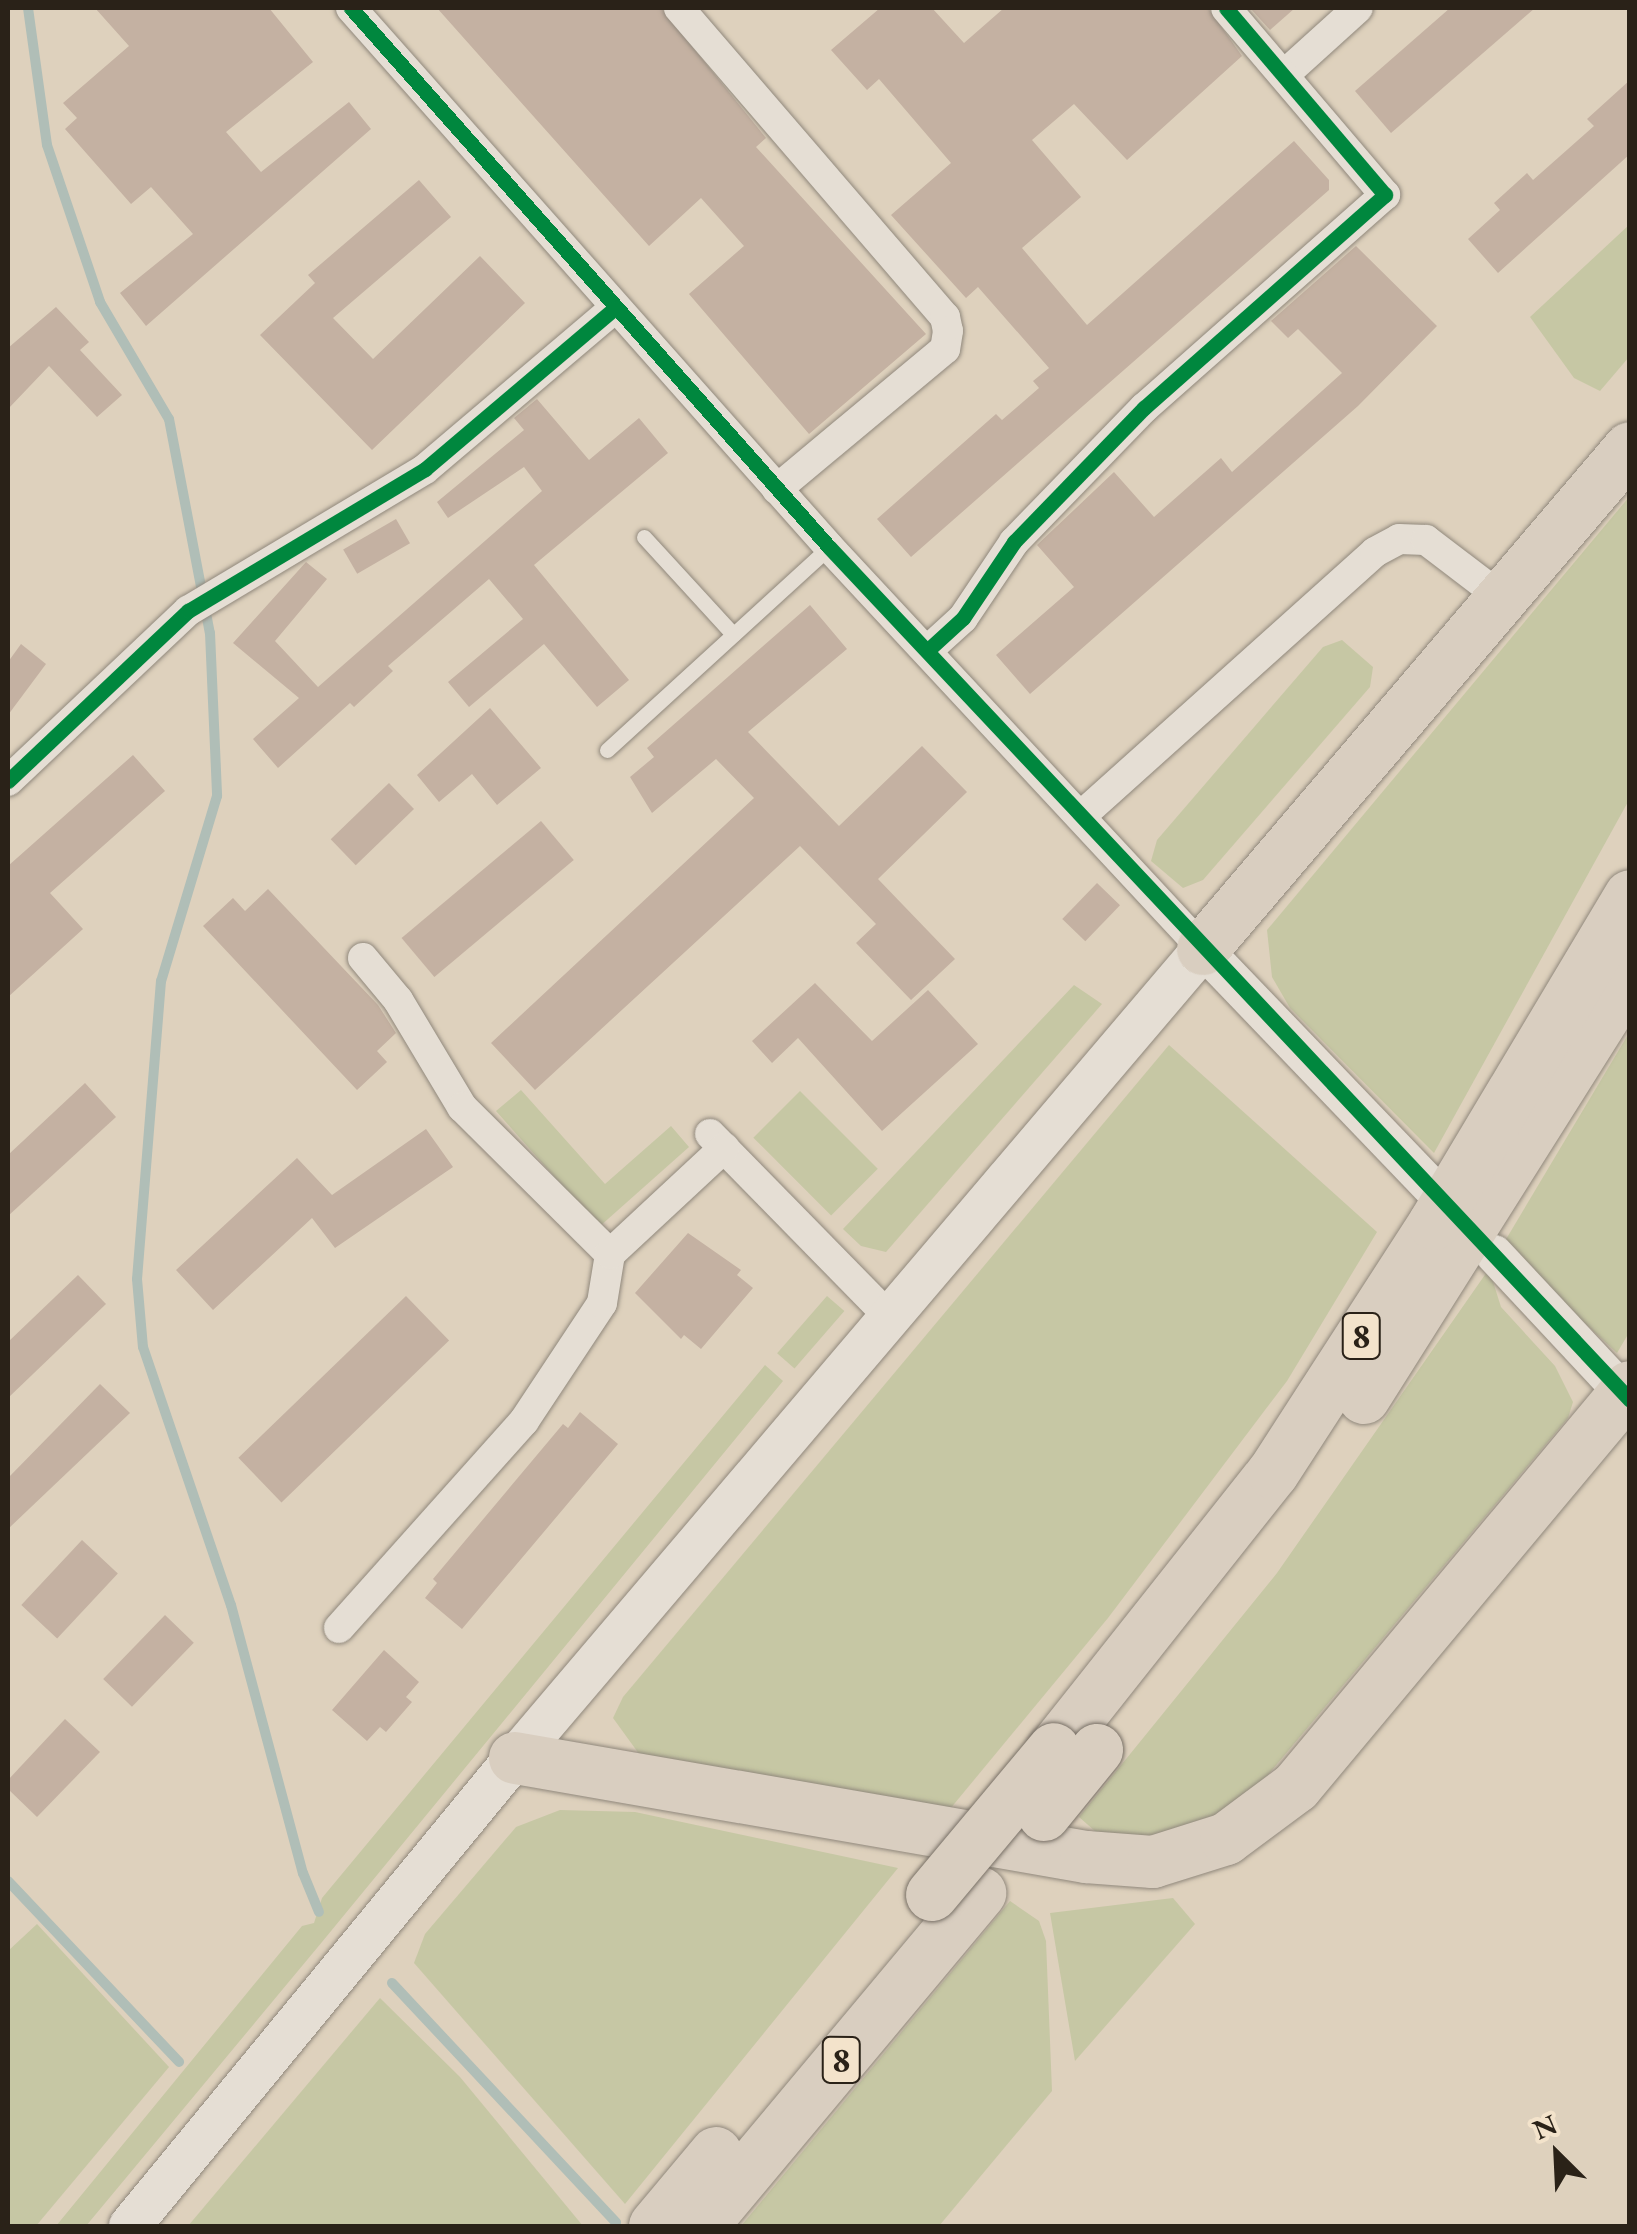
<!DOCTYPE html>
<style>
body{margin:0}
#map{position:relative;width:1637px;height:2234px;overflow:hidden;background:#ded1bd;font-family:"EB Garamond",serif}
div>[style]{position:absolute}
.green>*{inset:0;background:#c6c7a4;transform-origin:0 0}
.stream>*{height:10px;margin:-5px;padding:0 5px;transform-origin:5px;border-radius:5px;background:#b0beb7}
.building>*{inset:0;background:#c4b1a2;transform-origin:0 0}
.roads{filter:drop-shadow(0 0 2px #90887c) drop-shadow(0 0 2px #90887c)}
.service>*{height:15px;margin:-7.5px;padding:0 7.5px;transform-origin:7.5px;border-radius:7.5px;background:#e5ded4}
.minor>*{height:30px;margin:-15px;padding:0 15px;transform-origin:15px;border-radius:15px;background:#e5ded4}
.tertiary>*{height:38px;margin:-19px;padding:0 19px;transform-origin:19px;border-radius:19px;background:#e5ded4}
.secondary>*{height:42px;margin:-21px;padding:0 21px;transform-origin:21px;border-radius:21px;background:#e5ded4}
.motorway>*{height:52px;margin:-26px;padding:0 26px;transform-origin:26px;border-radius:26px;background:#d9cec0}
.bridges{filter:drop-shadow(0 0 2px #787066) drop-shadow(0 0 2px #787066)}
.motorway-bridge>*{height:52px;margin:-26px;padding:0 26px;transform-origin:26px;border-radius:26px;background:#d9cec0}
.cycleway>*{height:15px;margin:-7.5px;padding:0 7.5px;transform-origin:7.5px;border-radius:7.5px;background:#00873e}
span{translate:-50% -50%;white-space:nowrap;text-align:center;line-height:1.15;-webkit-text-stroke:8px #f3e3cb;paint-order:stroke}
.shield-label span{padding:2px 8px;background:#f3e3cb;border:2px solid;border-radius:8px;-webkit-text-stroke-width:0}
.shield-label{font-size:35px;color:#2a2218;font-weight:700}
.frame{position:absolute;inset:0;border:10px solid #2a2218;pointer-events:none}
.north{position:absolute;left:1507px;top:2104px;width:100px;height:100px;-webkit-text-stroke:8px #f3e3cb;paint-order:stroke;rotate:336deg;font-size:28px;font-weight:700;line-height:40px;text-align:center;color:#2a2218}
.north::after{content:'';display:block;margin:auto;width:35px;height:45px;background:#2a2218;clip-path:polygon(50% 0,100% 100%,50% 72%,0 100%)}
</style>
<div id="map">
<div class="green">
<i style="clip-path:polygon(1629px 225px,1629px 357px,1600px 391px,1574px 378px,1530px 317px)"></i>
<i style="clip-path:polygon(1629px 497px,1629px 800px,1434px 1153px,1290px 1008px,1272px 977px,1267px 930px)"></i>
<i style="clip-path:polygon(1342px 640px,1373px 667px,1370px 687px,1203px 880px,1183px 888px,1151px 861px,1157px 840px,1323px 647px)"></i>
<i style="clip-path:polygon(1074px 985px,1102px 1004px,886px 1252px,861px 1246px,843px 1229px)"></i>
<i style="clip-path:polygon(1629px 1033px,1630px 1331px,1617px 1353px,1502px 1246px)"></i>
<i style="clip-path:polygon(1169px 1045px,1377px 1232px,1287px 1381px,1108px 1618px,950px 1809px,642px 1758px,613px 1718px,623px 1697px)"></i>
<i style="clip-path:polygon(521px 1090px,605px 1184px,671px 1126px,689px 1147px,599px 1227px,496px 1111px)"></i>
<i style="left:800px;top:1091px;width:110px;height:66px;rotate:45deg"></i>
<i style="clip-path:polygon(1489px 1269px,1501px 1307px,1555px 1366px,1573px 1402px,1568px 1418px,1252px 1794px,1202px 1824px,1145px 1839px,1104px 1839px,1079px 1817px,1277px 1573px)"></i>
<i style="left:827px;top:1296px;width:23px;height:76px;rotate:41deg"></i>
<i style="clip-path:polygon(765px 1365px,783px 1381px,322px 1942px,86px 2226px,56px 2226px,302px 1926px,314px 1923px,322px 1898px)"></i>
<i style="clip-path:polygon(560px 1810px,635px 1812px,898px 1868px,625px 2204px,414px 1963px,425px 1934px,516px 1827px)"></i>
<i style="clip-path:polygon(1173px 1898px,1195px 1924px,1075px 2061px,1050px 1913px)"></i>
<i style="clip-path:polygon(1010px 1901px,1039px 1921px,1046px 1941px,1052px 2091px,939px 2226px,741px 2226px)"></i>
<i style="clip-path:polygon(37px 1924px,169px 2067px,36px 2226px,8px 2226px,8px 1951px)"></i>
<i style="clip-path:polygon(380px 1998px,460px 2077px,583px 2226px,188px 2226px)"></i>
</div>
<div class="stream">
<i style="left:28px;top:8px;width:138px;rotate:82.1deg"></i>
<i style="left:47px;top:145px;width:166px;rotate:71.3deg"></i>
<i style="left:100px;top:302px;width:136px;rotate:59.5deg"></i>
<i style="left:169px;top:419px;width:218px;rotate:79.2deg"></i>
<i style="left:210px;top:633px;width:163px;rotate:87.5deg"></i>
<i style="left:217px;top:796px;width:193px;rotate:106.8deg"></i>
<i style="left:161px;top:981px;width:299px;rotate:94.6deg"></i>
<i style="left:137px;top:1279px;width:68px;rotate:85deg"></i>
<i style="left:143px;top:1347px;width:273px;rotate:71.2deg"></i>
<i style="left:231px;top:1605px;width:278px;rotate:75deg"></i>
<i style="left:303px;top:1873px;width:42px;rotate:67.7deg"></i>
<i style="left:8px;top:1881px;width:249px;rotate:46.6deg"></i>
<i style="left:392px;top:1983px;width:328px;rotate:46.9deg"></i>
</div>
<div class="building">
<i style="clip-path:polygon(95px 8px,269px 8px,313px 62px,226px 132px,261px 172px,349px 102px,371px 129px,146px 326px,120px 293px,193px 234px,151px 187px,131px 204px,65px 129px,77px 118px,63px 103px,129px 46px)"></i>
<i style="clip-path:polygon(437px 8px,661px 8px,766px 138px,756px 147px,926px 334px,809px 434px,689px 294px,744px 246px,701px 198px,649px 246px)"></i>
<i style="clip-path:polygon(880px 8px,932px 8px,964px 43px,1004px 8px,1208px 8px,1242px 56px,1127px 160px,1074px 104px,1032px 140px,1081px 197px,1022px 248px,1087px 325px,1294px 141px,1329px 180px,1329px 190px,911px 557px,877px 519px,996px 414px,1002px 420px,1039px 388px,1033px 381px,1049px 368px,978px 287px,966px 298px,891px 215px,951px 163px,879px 79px,867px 90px,831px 50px)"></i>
<i style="clip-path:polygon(1250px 8px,1295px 8px,1270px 30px)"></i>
<i style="clip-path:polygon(1450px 8px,1535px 8px,1391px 133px,1355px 91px)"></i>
<i style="clip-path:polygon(1630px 80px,1630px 154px,1498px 273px,1468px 239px,1500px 210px,1494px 203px,1527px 173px,1533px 180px,1594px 126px,1587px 119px)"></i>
<i style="clip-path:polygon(419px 180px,451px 217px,333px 318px,373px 359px,480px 256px,525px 303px,372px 450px,260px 335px,315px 283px,308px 275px)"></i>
<i style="clip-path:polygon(1356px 246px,1437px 326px,1358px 406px,1030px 694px,996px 655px,1074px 587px,1037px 545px,1114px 472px,1154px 517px,1221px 458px,1232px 472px,1342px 373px,1298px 329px,1288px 338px,1271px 321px)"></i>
<i style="clip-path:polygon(56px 307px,89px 342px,80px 350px,122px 395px,97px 417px,49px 366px,8px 409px,8px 348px)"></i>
<i style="clip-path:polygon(537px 399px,589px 460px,639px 418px,668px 453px,534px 565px,629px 680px,597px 707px,544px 644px,469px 707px,448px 682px,523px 619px,489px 579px,388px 666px,393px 671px,354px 707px,350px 703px,278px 768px,253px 739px,299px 698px,233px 643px,306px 562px,327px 579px,275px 641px,318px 687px,542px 491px,524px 467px,448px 518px,437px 502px,524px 430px,514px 418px)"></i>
<i style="left:396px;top:519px;width:28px;height:61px;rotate:60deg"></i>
<i style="clip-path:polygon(810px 605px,847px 649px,748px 732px,839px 826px,922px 746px,967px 792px,878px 879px,955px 959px,911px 1000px,856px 943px,876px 924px,800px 846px,535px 1090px,491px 1043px,754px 798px,716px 759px,652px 813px,630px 777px,654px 757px,647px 748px)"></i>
<i style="clip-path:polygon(21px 644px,46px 664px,8px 715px,8px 662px)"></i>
<i style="clip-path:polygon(490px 708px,541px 768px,497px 805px,472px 774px,439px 802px,417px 775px)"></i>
<i style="clip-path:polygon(133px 755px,165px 791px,50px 893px,83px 929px,8px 997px,8px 866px)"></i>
<i style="left:389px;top:783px;width:36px;height:81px;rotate:46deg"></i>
<i style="left:541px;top:821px;width:51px;height:182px;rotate:50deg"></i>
<i style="left:1097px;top:883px;width:32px;height:50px;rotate:44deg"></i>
<i style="clip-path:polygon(268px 889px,378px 1005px,396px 1033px,377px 1051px,387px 1062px,357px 1090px,203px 926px,233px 898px,245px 911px)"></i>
<i style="clip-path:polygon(815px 983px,872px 1041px,928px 990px,978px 1044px,882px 1131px,798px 1038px,772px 1063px,752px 1041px)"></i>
<i style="clip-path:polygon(85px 1083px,116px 1117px,8px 1216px,8px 1155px)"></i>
<i style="clip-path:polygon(426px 1129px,453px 1167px,335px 1248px,312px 1218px,213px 1310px,176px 1270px,297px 1158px,332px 1195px)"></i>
<i style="clip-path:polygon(688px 1233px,741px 1270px,737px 1275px,753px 1288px,701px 1349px,684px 1335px,681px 1339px,635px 1293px)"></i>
<i style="clip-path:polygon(78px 1275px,106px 1304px,8px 1398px,8px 1342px)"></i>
<i style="left:406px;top:1296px;width:62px;height:233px;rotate:46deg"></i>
<i style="clip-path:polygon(100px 1384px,130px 1413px,8px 1529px,8px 1478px)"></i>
<i style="clip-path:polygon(580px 1412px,618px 1444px,462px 1629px,425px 1598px,437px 1583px,433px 1579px,563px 1424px,568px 1428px)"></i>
<i style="left:82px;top:1540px;width:49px;height:89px;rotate:43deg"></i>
<i style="left:165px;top:1615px;width:40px;height:89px;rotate:44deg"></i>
<i style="clip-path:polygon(384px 1650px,419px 1682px,406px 1697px,412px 1702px,386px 1732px,380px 1727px,367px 1741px,332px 1710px)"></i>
<i style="clip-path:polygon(65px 1719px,100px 1752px,37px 1817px,8px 1789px,8px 1780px)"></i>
</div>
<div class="roads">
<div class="service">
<i style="left:644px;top:537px;width:132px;rotate:47.5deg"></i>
<i style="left:607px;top:750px;width:301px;rotate:-42.4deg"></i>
</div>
<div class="minor">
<i style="left:351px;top:8px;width:720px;rotate:48.43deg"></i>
<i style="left:829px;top:547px;width:549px;rotate:47.07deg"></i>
<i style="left:679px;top:8px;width:408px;rotate:49.3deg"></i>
<i style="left:945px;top:317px;width:14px;rotate:78deg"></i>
<i style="left:948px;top:331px;width:18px;rotate:99deg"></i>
<i style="left:945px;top:349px;width:219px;rotate:140.2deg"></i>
<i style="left:1285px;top:74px;width:98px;rotate:-42.1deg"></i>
<i style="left:928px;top:650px;width:47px;rotate:-42.4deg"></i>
<i style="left:963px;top:618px;width:92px;rotate:-56.1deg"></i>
<i style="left:1014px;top:542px;width:187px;rotate:-45.9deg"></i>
<i style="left:1144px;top:408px;width:322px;rotate:-41.5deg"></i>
<i style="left:1385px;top:195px;width:245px;rotate:-130.4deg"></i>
<i style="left:8px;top:781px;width:248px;rotate:-43.4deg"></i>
<i style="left:188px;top:611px;width:276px;rotate:-30.9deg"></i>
<i style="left:425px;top:469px;width:249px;rotate:-40.3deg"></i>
<i style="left:1081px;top:816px;width:395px;rotate:-41.9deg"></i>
<i style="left:1375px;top:552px;width:27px;rotate:-28deg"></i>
<i style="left:1399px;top:539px;width:27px;rotate:2deg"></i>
<i style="left:1426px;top:540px;width:96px;rotate:37.3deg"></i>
<i style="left:363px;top:958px;width:55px;rotate:50.2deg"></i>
<i style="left:398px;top:1000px;width:125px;rotate:59.1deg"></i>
<i style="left:462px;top:1107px;width:209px;rotate:44.8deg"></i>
<i style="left:710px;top:1134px;width:257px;rotate:45.6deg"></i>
<i style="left:339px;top:1628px;width:278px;rotate:-48.2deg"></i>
<i style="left:524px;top:1421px;width:141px;rotate:-56.5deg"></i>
<i style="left:602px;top:1303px;width:50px;rotate:-80.7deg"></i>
<i style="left:610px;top:1254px;width:156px;rotate:-42.9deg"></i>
</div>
<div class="tertiary">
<i style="left:1203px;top:949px;width:331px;rotate:46.2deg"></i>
<i style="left:1494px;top:1254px;width:200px;rotate:47deg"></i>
</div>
<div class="secondary">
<i style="left:130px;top:2226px;width:606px;rotate:-50.56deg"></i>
<i style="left:515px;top:1758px;width:1062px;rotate:-49.62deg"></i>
</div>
<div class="motorway">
<i style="left:1203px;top:949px;width:658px;rotate:-49.56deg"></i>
<i style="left:1364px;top:1398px;width:500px;rotate:-57.8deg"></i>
<i style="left:1054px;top:1749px;width:352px;rotate:-51.6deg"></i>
<i style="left:1273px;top:1473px;width:297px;rotate:-57.1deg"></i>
<i style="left:1434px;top:1224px;width:382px;rotate:-59.1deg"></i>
<i style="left:515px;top:1758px;width:580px;rotate:9.84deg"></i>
<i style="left:1086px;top:1857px;width:67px;rotate:4.3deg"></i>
<i style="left:1153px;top:1862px;width:77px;rotate:-17.5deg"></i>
<i style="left:1226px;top:1839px;width:87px;rotate:-36.6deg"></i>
<i style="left:1296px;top:1787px;width:521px;rotate:-50.14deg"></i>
<i style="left:655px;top:2226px;width:95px;rotate:-50.1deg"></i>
<i style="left:702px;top:2226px;width:434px;rotate:-50.1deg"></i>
</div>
</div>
<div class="bridges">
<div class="motorway-bridge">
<i style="left:1044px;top:1815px;width:84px;rotate:-50.8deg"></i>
<i style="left:932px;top:1895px;width:190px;rotate:-50.1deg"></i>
</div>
</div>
<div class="cycleway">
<i style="left:351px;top:8px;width:720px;rotate:48.43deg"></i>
<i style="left:829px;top:547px;width:1170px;rotate:46.8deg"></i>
<i style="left:928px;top:650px;width:47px;rotate:-42.4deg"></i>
<i style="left:963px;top:618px;width:92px;rotate:-56.1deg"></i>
<i style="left:1014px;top:542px;width:187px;rotate:-45.9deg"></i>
<i style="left:1144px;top:408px;width:322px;rotate:-41.5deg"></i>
<i style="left:1385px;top:195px;width:245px;rotate:-130.4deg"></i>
<i style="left:8px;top:781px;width:248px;rotate:-43.4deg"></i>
<i style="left:188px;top:611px;width:276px;rotate:-30.9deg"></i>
<i style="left:425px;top:469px;width:249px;rotate:-40.3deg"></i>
</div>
<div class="shield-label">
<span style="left:1361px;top:1336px">8</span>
<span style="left:841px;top:2060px">8</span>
</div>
<div class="frame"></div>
<div class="north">N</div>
</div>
